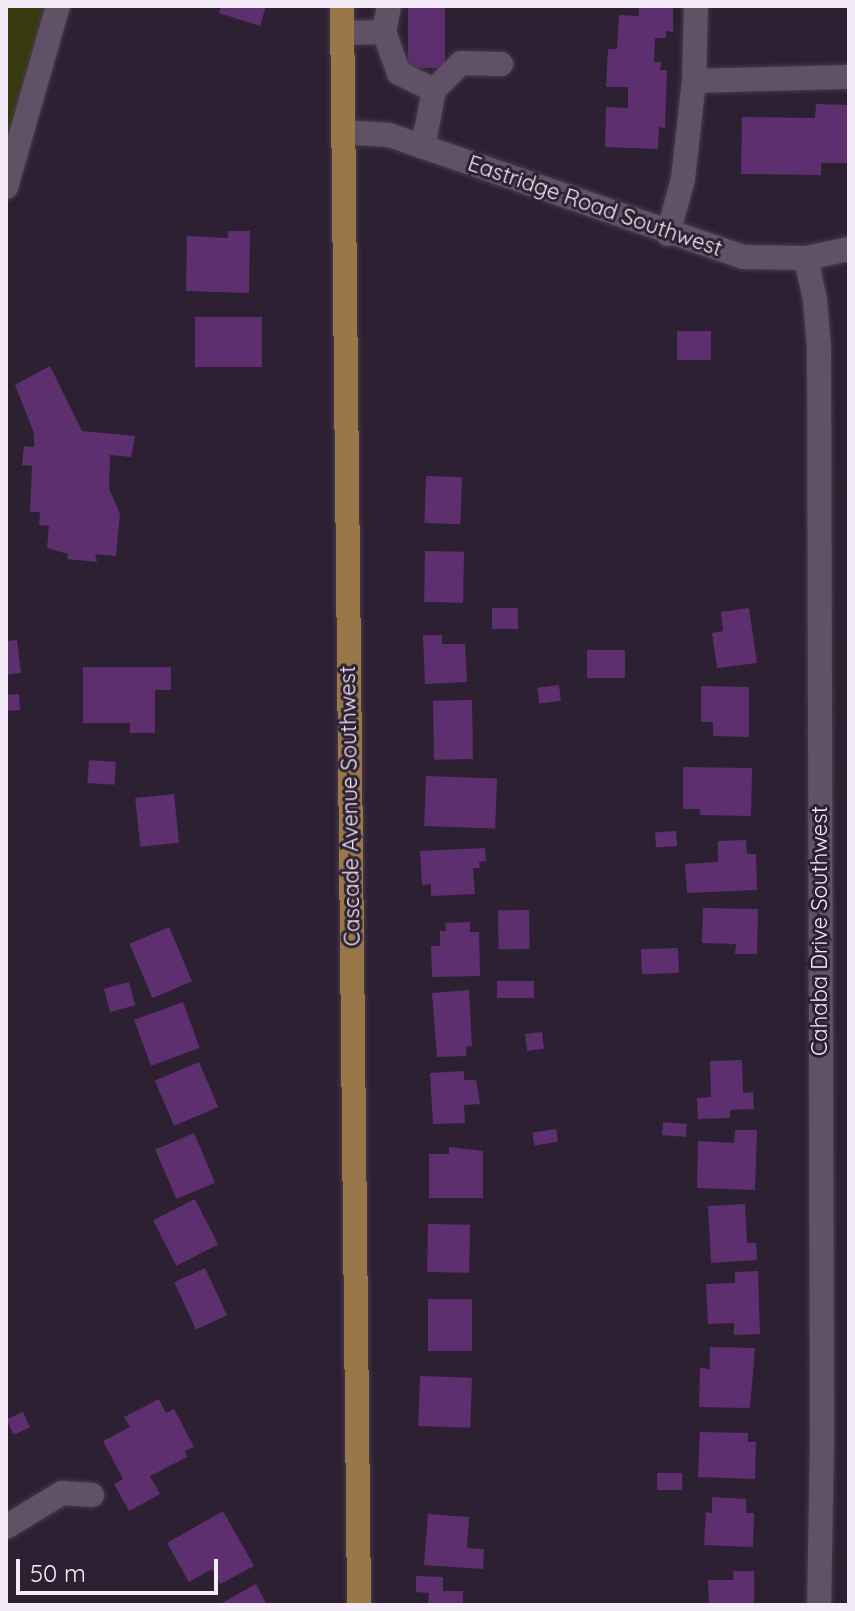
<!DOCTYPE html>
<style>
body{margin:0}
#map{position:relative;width:855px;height:1611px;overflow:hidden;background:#2d2032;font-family:Quicksand,sans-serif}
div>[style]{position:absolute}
.green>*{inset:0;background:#383a10}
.building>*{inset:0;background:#5e2f6e;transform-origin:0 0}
.roads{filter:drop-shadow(0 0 2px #463b4a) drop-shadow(0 0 2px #463b4a)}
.minor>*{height:24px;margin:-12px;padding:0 12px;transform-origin:12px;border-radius:12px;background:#605166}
.major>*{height:24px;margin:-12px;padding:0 12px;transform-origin:12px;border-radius:12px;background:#9a7748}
span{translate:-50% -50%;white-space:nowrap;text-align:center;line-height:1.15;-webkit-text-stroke:6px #2d2032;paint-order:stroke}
.street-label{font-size:22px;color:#f4ebf8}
.frame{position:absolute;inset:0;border:8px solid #f4ebf8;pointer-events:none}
.scale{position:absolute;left:16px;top:1559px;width:202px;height:36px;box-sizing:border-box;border:4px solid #f4ebf8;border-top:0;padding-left:10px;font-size:24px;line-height:28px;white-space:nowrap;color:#f4ebf8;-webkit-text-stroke:6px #2d2032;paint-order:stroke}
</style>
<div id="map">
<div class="green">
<i style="clip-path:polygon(6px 6px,62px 6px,26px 117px,6px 202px)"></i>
</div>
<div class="building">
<i style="clip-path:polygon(221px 6px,266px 6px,260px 26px,219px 13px)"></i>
<i style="left:408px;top:6px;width:37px;height:62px"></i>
<i style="clip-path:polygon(639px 6px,673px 6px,673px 32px,666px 31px,666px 38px,655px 38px,654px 62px,661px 62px,660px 70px,667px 70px,665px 128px,659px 127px,658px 149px,605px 147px,606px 107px,628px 108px,628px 87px,606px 87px,608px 49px,617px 49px,619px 15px,639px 16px)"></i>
<i style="clip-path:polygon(816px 104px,849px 105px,849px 163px,821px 163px,821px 175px,741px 174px,742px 117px,815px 118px)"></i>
<i style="clip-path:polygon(228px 231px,250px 231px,249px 293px,186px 291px,187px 236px,228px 238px)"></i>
<i style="left:262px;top:317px;width:50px;height:67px;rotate:90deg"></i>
<i style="left:677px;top:331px;width:34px;height:29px"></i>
<i style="clip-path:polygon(50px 366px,82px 431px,135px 436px,131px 457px,110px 455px,109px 489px,120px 514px,116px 556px,95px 554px,97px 562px,67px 559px,68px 554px,47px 548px,49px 526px,39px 525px,40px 512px,30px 512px,32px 466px,22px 465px,24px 446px,34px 447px,34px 433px,15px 385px)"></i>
<i style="left:426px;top:476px;width:36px;height:47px;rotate:2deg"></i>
<i style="left:425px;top:551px;width:39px;height:51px;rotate:1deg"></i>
<i style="left:492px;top:608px;width:26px;height:21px"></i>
<i style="clip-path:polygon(749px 608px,757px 663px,717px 668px,712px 633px,723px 631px,721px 612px)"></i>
<i style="clip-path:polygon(423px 635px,442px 635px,442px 644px,465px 644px,467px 682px,425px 684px)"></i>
<i style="clip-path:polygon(17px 640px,21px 673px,6px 675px,6px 641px)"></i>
<i style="left:587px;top:650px;width:38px;height:28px"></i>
<i style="clip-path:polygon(83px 667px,171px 667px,171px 690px,155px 690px,155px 733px,130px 733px,130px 723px,83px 723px)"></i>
<i style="left:559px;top:685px;width:16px;height:22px;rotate:83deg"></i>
<i style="clip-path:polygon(701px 686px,749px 687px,749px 737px,713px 736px,713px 722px,701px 722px)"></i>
<i style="left:19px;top:694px;width:16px;height:13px;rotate:86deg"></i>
<i style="left:472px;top:700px;width:59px;height:39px;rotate:89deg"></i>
<i style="left:89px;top:760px;width:27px;height:23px;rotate:4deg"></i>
<i style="clip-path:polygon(683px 767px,752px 768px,751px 816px,700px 815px,700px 809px,683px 809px)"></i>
<i style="left:426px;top:776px;width:71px;height:50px;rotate:2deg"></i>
<i style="left:174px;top:794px;width:49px;height:39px;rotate:84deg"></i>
<i style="left:676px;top:831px;width:15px;height:21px;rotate:86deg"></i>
<i style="clip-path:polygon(746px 840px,747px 854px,756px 854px,757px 890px,687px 893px,685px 864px,718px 862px,718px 841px)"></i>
<i style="clip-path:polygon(485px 848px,486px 861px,479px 862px,480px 868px,473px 868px,475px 894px,431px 896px,431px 884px,422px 885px,420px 851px)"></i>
<i style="clip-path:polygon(703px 908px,758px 909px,757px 954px,735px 954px,736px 944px,702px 943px)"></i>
<i style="left:529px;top:910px;width:39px;height:31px;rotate:89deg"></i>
<i style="clip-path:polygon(470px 922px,470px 932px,479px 932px,480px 976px,432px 977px,431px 946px,440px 946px,440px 931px,446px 931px,445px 923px)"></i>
<i style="left:169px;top:927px;width:59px;height:43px;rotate:67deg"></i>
<i style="left:678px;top:948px;width:25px;height:37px;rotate:88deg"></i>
<i style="left:497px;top:981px;width:37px;height:17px"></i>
<i style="left:129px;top:982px;width:24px;height:26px;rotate:75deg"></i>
<i style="clip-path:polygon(469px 990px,472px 1046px,466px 1047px,466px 1056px,437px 1057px,432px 993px)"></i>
<i style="left:183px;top:1002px;width:49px;height:52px;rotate:70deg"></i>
<i style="left:542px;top:1032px;width:17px;height:17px;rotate:83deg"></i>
<i style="clip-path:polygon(742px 1060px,743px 1093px,753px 1092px,754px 1109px,730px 1110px,730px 1118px,698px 1119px,697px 1098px,711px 1097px,710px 1061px)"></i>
<i style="left:199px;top:1062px;width:49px;height:48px;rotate:67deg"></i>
<i style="clip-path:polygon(464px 1071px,464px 1080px,476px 1080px,480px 1104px,464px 1105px,465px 1123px,433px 1124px,430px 1073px)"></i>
<i style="left:663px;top:1122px;width:24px;height:13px;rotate:5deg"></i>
<i style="left:556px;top:1129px;width:13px;height:24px;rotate:81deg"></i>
<i style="clip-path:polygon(735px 1130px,757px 1130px,755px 1190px,697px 1188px,698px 1141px,734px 1143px)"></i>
<i style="left:194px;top:1133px;width:54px;height:42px;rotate:67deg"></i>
<i style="clip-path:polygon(449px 1147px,483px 1151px,483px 1198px,429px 1198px,429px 1154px,449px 1154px)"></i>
<i style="left:195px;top:1199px;width:51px;height:47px;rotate:63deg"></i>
<i style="clip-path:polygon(745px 1204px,747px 1243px,756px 1243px,757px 1260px,711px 1263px,708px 1206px)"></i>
<i style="left:428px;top:1224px;width:42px;height:48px;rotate:1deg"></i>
<i style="left:205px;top:1268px;width:52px;height:34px;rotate:65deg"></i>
<i style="clip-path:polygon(758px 1271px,760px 1334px,734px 1335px,734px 1323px,708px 1324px,706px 1284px,735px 1283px,735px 1272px)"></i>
<i style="left:472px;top:1299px;width:52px;height:44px;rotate:90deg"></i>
<i style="clip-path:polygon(710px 1347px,755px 1348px,750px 1408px,699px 1407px,700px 1368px,710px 1369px)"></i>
<i style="left:420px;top:1376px;width:52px;height:50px;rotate:2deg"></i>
<i style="clip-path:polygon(159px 1399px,166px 1413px,174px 1409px,194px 1447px,185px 1451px,187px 1457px,150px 1476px,160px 1494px,129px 1511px,114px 1484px,123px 1479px,103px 1441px,130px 1427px,124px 1417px)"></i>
<i style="left:23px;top:1412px;width:17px;height:18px;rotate:66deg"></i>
<i style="clip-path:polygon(700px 1432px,748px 1433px,748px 1442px,756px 1442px,755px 1479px,698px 1477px)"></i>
<i style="left:682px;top:1473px;width:17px;height:25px;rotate:90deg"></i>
<i style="clip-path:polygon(712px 1497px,746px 1499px,746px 1513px,754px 1513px,753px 1547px,704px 1545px,706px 1512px,712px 1513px)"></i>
<i style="clip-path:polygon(223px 1511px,254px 1566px,220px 1584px,212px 1569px,189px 1582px,167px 1543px)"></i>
<i style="clip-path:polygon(428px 1514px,469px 1517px,467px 1548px,484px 1549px,483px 1569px,424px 1565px)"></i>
<i style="clip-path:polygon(733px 1571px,754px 1571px,754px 1605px,709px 1605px,708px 1580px,734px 1580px)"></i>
<i style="clip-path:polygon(416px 1576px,443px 1577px,443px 1591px,463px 1591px,463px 1605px,428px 1605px,429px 1593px,416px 1592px)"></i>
<i style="clip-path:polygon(256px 1584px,267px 1605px,218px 1605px)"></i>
</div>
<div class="roads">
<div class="minor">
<i style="left:384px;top:32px;width:26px;rotate:-79deg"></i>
<i style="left:342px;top:33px;width:42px;rotate:-1.4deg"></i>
<i style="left:384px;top:32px;width:44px;rotate:69.9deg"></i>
<i style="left:399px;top:73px;width:39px;rotate:26deg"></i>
<i style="left:434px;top:90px;width:58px;rotate:100.9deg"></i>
<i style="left:694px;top:81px;width:155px;rotate:-1.5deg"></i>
<i style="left:434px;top:90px;width:38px;rotate:-45deg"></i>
<i style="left:461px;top:63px;width:40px;rotate:1.4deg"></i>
<i style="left:343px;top:132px;width:46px;rotate:3.7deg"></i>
<i style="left:389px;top:135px;width:374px;rotate:19deg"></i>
<i style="left:743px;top:257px;width:63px;rotate:0.9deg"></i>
<i style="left:806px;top:258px;width:44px;rotate:-11.8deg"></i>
<i style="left:6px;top:187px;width:188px;rotate:-74deg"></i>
<i style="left:668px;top:234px;width:57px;rotate:-74.7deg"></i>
<i style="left:683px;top:179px;width:99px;rotate:-83.6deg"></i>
<i style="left:694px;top:81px;width:75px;rotate:-88.5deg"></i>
<i style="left:806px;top:258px;width:43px;rotate:77.9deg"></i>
<i style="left:815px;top:300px;width:48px;rotate:85.2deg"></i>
<i style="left:819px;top:348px;width:1092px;rotate:89.84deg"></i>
<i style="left:822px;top:1440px;width:165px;rotate:91deg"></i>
<i style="left:6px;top:1527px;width:66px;rotate:-31.3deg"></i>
<i style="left:62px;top:1493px;width:30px;rotate:4deg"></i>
</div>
<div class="major">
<i style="left:342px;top:6px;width:1599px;rotate:89.39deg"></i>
</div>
</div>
<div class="street-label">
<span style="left:595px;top:206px;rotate:19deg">Eastridge Road Southwest</span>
<span style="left:350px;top:806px;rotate:-91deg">Cascade Avenue Southwest</span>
<span style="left:820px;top:931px;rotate:-90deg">Cahaba Drive Southwest</span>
</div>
<div class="frame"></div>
<div class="scale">50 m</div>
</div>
